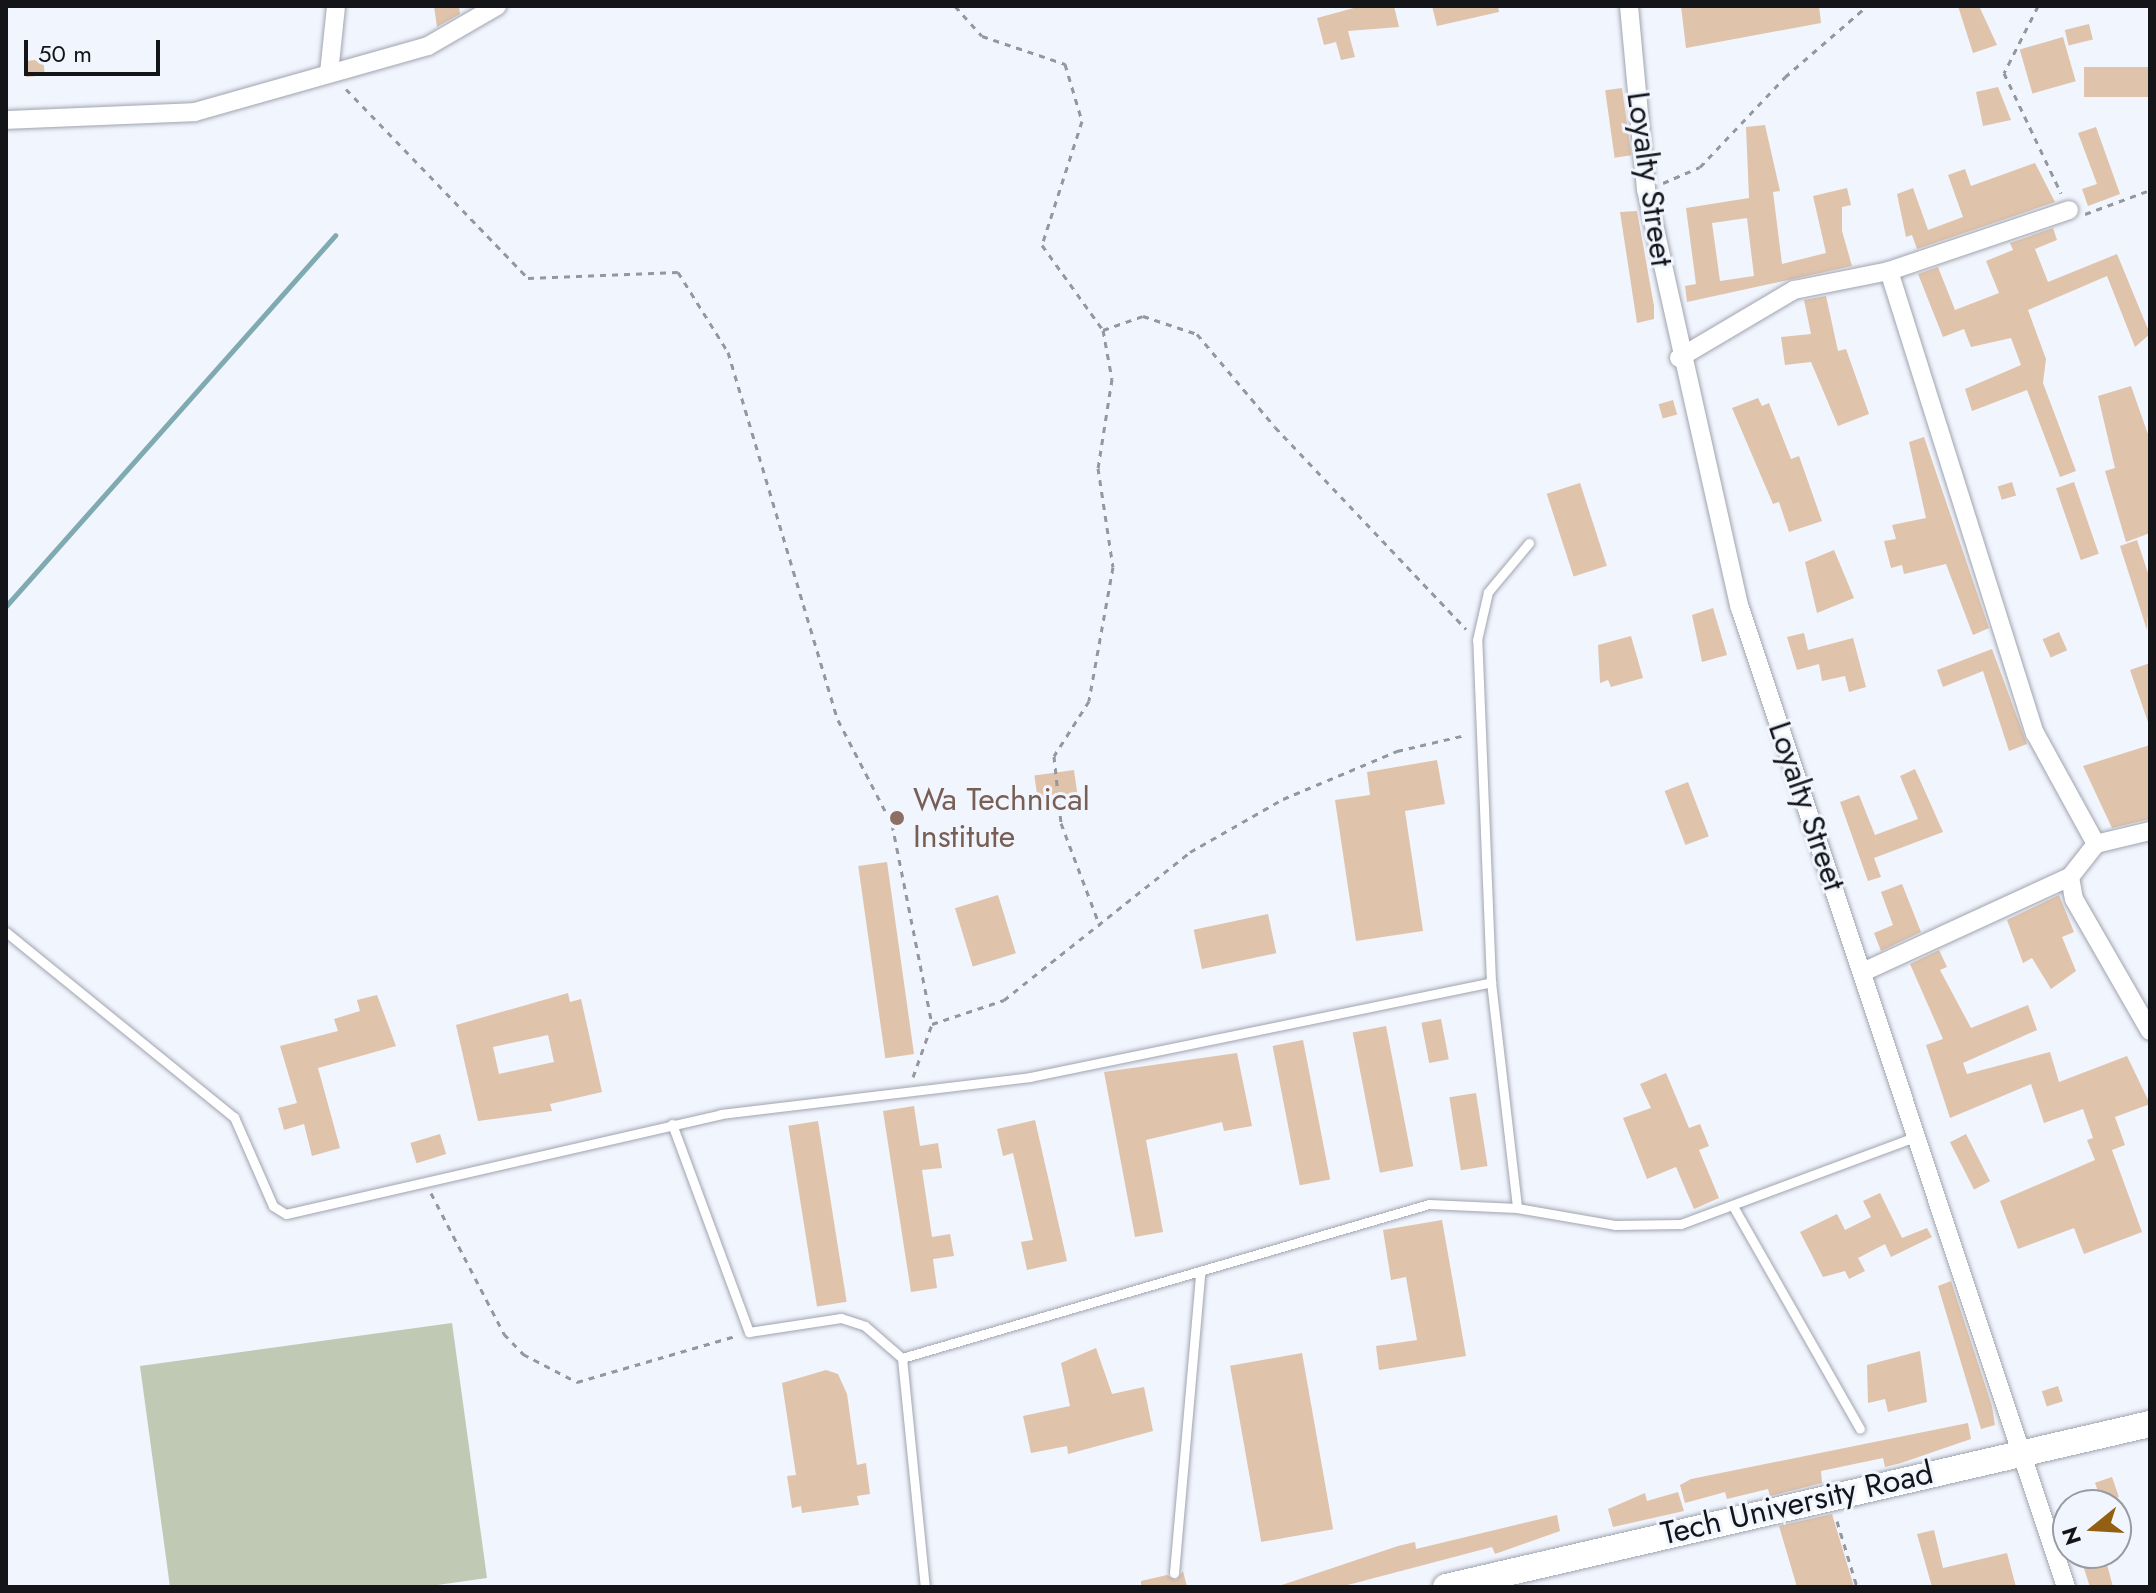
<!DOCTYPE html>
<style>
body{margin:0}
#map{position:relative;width:2156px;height:1593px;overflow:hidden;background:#f1f5fe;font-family:Jost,sans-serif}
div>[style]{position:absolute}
.green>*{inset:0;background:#c0c9b3}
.stream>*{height:5px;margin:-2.5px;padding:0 2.5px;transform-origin:2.5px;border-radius:2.5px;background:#7faab1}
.building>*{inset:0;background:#e0c3ab;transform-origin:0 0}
.path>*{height:3px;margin-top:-1.5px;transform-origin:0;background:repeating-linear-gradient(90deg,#95979e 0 6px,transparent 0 12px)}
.roads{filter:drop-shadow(0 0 2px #a0a4ae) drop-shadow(0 0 2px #a0a4ae)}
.lane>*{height:9px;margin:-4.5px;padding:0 4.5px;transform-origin:4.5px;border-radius:4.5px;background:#fff}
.street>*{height:18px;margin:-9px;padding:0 9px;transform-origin:9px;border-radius:9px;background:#fff}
.secondary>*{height:26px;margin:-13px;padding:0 13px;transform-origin:13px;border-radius:13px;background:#fff}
.dots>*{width:22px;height:22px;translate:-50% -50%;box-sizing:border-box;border:4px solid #f1f5fe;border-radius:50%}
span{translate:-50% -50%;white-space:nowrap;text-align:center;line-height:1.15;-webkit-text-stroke:6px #f1f5fe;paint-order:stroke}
.street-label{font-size:32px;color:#141519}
.education-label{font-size:32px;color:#785e54}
.left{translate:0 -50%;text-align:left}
.frame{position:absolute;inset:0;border:8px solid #141519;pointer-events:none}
.north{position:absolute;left:2052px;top:1489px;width:80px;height:80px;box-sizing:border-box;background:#f1f5fe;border:2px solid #999ba2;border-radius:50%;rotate:252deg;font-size:22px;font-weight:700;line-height:32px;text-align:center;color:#141519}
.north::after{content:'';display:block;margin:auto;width:28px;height:36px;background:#935f12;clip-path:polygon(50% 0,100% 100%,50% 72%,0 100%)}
.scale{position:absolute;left:24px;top:40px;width:136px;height:36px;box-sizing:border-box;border:4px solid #141519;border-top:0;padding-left:10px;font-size:24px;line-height:28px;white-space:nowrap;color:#141519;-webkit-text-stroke:6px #f1f5fe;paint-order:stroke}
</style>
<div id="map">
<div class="green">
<i style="clip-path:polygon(452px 1323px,487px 1578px,423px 1587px,170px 1587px,140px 1366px)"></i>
</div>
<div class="stream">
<i style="left:6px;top:606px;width:496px;rotate:-48.4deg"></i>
</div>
<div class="building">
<i style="clip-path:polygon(434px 6px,459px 6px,460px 14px,437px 27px)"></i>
<i style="clip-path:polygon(1361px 6px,1394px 6px,1399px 27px,1348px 31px,1355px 57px,1341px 60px,1336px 42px,1324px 45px,1317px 18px)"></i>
<i style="clip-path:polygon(1432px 6px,1498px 6px,1499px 12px,1437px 26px)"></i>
<i style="clip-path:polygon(1681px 6px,1819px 6px,1821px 23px,1686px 48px)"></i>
<i style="clip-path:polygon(1958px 6px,1979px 6px,1997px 45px,1973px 53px)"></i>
<i style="left:2089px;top:24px;width:16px;height:25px;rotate:76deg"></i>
<i style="left:2063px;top:37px;width:46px;height:45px;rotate:74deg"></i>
<i style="left:43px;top:59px;width:16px;height:19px;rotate:83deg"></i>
<i style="left:2150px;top:67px;width:30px;height:66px;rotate:90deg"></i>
<i style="clip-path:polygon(1998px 87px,2011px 120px,1983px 126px,1976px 92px)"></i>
<i style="left:1622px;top:88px;width:68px;height:17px;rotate:82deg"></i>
<i style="clip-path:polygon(evenodd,1765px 125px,1780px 191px,1773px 192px,1782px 264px,1826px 253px,1813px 196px,1847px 188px,1851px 205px,1842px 207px,1842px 231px,1852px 266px,1687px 302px,1685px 286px,1696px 284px,1686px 208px,1749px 198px,1746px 127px,1765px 125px,1747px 218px,1754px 276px,1720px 281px,1712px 223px,1747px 218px)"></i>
<i style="clip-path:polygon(2096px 127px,2120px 194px,2088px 206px,2082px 189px,2097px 184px,2078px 133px)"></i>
<i style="clip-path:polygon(2035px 163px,2055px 202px,1917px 249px,1912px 235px,1906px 237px,1897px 194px,1913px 188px,1928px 230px,1963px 217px,1948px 175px,1965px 169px,1971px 186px)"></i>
<i style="clip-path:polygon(1637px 211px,1654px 306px,1654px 319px,1637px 323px,1620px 212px)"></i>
<i style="clip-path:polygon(2053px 228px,2057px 240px,2035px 249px,2048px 282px,2117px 254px,2150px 334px,2135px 347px,2107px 276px,2028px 310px,2046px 359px,2043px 383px,2076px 471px,2060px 477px,2027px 390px,1972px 411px,1965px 389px,2021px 365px,2011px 338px,1971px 347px,1964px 329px,1943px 337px,1918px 274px,1938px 267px,1955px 310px,1999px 293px,1986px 261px,2013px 250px,2010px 243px)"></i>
<i style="clip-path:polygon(1826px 296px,1838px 351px,1846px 349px,1869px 414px,1838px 426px,1811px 362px,1785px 365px,1781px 337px,1811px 334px,1804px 300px)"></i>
<i style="clip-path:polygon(2131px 386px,2150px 440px,2150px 533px,2126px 542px,2105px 471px,2115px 468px,2098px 396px)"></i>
<i style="clip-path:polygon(1758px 398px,1762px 406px,1769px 403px,1791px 459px,1799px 456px,1822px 521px,1789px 532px,1779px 502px,1773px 504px,1732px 408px)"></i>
<i style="left:1673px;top:400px;width:15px;height:15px;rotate:74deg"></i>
<i style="clip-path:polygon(1924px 437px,1989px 628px,1973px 635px,1946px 564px,1904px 574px,1902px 565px,1891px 568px,1884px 541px,1896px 539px,1892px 525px,1926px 518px,1909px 442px)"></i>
<i style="left:2012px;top:482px;width:14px;height:15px;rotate:73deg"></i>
<i style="left:2074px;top:482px;width:76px;height:19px;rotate:71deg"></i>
<i style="left:1580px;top:483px;width:87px;height:35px;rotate:72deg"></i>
<i style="clip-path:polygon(2137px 540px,2150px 579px,2147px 630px,2120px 546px)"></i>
<i style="clip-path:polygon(1834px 550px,1854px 598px,1817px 613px,1805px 562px)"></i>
<i style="clip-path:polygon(1713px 608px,1727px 655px,1702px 662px,1692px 615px)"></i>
<i style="left:2059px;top:632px;width:20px;height:18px;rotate:66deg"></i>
<i style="clip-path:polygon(1804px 633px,1808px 650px,1853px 638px,1866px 687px,1849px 692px,1845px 676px,1822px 681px,1819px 664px,1797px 670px,1787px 637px)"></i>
<i style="clip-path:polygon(1631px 636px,1643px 678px,1611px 687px,1608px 680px,1600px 683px,1598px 645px)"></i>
<i style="clip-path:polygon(1992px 649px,2027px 744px,2009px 751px,1983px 671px,1943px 687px,1937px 670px)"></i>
<i style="clip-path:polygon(2150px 663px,2150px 721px,2148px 722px,2130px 670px)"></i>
<i style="clip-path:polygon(2150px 745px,2150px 819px,2112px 828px,2083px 766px)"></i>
<i style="clip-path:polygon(1437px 760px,1445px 804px,1405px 811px,1423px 931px,1356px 941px,1335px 800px,1370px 795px,1367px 772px)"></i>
<i style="clip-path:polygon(1915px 769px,1943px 832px,1874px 858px,1881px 877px,1868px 881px,1840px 802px,1859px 795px,1875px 835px,1918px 819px,1900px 776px)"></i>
<i style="left:1074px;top:770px;width:28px;height:40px;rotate:82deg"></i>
<i style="left:1688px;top:782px;width:58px;height:25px;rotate:69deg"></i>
<i style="left:887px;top:862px;width:194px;height:29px;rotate:82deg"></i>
<i style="clip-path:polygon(1902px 884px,1921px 932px,1881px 951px,1874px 933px,1893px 925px,1881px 892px)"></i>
<i style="left:998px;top:895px;width:61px;height:45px;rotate:73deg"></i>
<i style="clip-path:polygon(2059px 895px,2074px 932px,2062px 937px,2076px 971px,2051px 989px,2032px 958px,2023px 963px,2007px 920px)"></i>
<i style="left:1268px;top:914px;width:40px;height:76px;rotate:78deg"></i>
<i style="clip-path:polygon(1939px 950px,1947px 967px,1940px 970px,1971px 1028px,2028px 1005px,2037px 1030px,1963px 1063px,1967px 1074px,2050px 1052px,2059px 1082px,2127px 1056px,2150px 1104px,2115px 1117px,2125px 1145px,2112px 1150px,2142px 1232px,2084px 1254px,2074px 1228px,2018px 1249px,2000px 1201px,2095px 1160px,2087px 1140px,2093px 1138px,2083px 1109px,2044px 1123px,2031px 1084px,1950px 1118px,1926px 1045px,1943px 1039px,1910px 964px)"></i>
<i style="clip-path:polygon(evenodd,568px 993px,570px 1002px,581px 999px,602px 1092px,550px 1104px,552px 1111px,478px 1121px,456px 1025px,568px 993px,548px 1035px,554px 1062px,499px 1074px,493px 1047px,548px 1035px)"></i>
<i style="clip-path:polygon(377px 995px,396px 1046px,318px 1068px,340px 1148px,312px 1156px,304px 1124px,284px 1130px,278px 1108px,297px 1103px,280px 1046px,338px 1031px,334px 1019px,360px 1011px,357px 1000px)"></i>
<i style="left:1441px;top:1019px;width:41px;height:20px;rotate:79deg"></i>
<i style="left:1386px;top:1026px;width:143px;height:34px;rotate:79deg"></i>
<i style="left:1303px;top:1040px;width:142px;height:31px;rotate:79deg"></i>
<i style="clip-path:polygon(1237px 1053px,1252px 1126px,1224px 1131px,1222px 1122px,1146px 1140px,1163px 1232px,1135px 1237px,1104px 1072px)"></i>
<i style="clip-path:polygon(1666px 1073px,1689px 1128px,1700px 1124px,1709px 1146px,1699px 1150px,1719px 1198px,1694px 1209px,1676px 1167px,1647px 1179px,1623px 1118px,1651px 1108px,1640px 1084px)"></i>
<i style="left:1476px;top:1093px;width:74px;height:27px;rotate:81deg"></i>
<i style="clip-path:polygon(914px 1106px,920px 1146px,938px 1143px,942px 1168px,922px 1170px,932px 1237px,950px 1234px,954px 1256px,933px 1259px,937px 1288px,911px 1292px,883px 1111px)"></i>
<i style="clip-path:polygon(1035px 1120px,1067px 1261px,1027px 1270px,1021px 1242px,1033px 1240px,1013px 1153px,1003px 1156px,997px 1129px)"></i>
<i style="left:818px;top:1121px;width:183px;height:30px;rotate:81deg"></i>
<i style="left:440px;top:1134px;width:21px;height:31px;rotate:73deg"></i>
<i style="left:1966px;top:1134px;width:53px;height:18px;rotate:63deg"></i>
<i style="clip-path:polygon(1880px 1193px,1902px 1238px,1927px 1228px,1932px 1237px,1891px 1257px,1885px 1244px,1858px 1258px,1865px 1271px,1849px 1279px,1845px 1271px,1823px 1277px,1800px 1232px,1837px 1214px,1845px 1230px,1871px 1217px,1863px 1201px)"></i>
<i style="clip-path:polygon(1442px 1220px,1466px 1356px,1379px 1370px,1376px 1346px,1417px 1340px,1406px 1277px,1391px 1280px,1383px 1230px)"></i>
<i style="clip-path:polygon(1951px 1281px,1992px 1406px,1995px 1425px,1981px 1429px,1938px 1286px)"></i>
<i style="clip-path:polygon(1096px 1348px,1112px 1394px,1144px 1387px,1153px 1431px,1068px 1454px,1067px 1446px,1031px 1453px,1023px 1416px,1070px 1406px,1061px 1363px)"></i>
<i style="clip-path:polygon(1920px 1351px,1927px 1402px,1888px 1412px,1885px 1399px,1868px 1403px,1867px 1365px)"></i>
<i style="left:1302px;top:1353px;width:179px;height:73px;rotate:80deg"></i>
<i style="clip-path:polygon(826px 1370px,838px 1374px,847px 1394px,857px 1465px,866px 1463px,870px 1494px,857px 1496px,859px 1505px,802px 1513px,801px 1506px,792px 1508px,787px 1476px,796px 1475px,782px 1383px)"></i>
<i style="left:2058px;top:1386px;width:16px;height:17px;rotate:72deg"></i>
<i style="clip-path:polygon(1968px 1423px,1971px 1439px,1901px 1463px,1885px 1467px,1883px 1458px,1821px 1471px,1822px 1483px,1770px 1496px,1768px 1489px,1727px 1499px,1725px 1492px,1685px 1503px,1680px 1485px,1691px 1479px)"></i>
<i style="left:2112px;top:1477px;width:21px;height:18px;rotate:71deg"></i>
<i style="clip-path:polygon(1678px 1492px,1684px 1511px,1613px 1527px,1608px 1509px,1645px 1493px,1647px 1501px)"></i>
<i style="clip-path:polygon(1832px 1514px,1854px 1587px,1797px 1587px,1779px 1526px)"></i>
<i style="clip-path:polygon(1557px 1515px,1560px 1531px,1495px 1554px,1492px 1547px,1340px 1587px,1276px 1587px,1398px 1546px,1415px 1542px,1416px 1549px)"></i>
<i style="clip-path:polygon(1934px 1530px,1943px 1568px,2007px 1553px,2016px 1587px,1932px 1587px,1917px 1534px)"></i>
<i style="clip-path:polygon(2104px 1553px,2113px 1587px,2090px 1587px,2079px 1553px)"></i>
<i style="clip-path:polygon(1183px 1571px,1187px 1587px,1141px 1587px,1141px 1581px,1167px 1575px,1176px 1580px)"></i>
</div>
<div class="path">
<i style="left:955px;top:6px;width:40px;rotate:48deg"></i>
<i style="left:982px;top:36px;width:88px;rotate:18.6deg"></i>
<i style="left:1065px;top:64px;width:59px;rotate:73.4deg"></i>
<i style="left:1082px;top:121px;width:130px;rotate:107.9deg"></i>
<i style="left:1042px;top:245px;width:105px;rotate:54.3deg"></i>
<i style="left:1103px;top:330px;width:50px;rotate:79.6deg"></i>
<i style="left:1112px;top:379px;width:90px;rotate:98.9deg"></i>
<i style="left:1098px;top:468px;width:100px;rotate:81.4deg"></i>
<i style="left:1113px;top:567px;width:136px;rotate:100.2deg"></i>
<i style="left:1089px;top:701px;width:65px;rotate:122.5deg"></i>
<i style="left:1054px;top:756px;width:67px;rotate:84deg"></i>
<i style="left:1061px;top:823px;width:110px;rotate:69.3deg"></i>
<i style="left:2038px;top:6px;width:75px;rotate:116.9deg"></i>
<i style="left:2004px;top:73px;width:133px;rotate:64.6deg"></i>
<i style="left:346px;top:89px;width:262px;rotate:46.1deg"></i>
<i style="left:528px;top:278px;width:150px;rotate:-2.3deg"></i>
<i style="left:678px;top:272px;width:94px;rotate:58deg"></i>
<i style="left:728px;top:352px;width:384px;rotate:73.4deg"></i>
<i style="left:838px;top:720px;width:117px;rotate:62.6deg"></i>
<i style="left:892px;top:824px;width:204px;rotate:78.7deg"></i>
<i style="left:1663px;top:183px;width:40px;rotate:-23.4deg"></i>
<i style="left:1700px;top:167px;width:124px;rotate:-46.6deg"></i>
<i style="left:1785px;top:77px;width:108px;rotate:-40.9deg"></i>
<i style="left:2085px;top:214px;width:69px;rotate:-20.3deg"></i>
<i style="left:1103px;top:330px;width:42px;rotate:-19.3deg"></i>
<i style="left:1143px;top:316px;width:57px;rotate:18.4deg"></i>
<i style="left:1197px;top:334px;width:121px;rotate:50deg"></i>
<i style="left:1275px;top:427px;width:278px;rotate:46.6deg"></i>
<i style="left:913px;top:1077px;width:56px;rotate:-70.3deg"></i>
<i style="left:932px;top:1024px;width:76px;rotate:-18.4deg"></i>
<i style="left:1004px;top:1000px;width:238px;rotate:-38.5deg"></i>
<i style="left:1190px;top:852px;width:107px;rotate:-29.7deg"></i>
<i style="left:1283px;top:799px;width:124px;rotate:-22.8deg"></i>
<i style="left:1397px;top:751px;width:71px;rotate:-13.1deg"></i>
<i style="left:431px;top:1193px;width:159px;rotate:62.6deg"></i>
<i style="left:504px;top:1334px;width:28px;rotate:46deg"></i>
<i style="left:523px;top:1354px;width:61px;rotate:27.4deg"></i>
<i style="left:577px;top:1382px;width:165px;rotate:-16.2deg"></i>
<i style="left:1837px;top:1521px;width:69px;rotate:73.1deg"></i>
</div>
<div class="roads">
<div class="lane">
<i style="left:6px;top:932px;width:294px;rotate:39.1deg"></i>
<i style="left:234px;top:1117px;width:97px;rotate:66.3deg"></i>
<i style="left:273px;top:1206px;width:15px;rotate:32deg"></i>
<i style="left:286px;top:1214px;width:446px;rotate:-12.9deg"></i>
<i style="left:721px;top:1114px;width:311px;rotate:-6.8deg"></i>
<i style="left:1030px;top:1077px;width:471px;rotate:-11.6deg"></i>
<i style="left:1491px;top:982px;width:227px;rotate:83.4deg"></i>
<i style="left:1491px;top:982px;width:342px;rotate:-92.3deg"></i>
<i style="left:1477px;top:640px;width:49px;rotate:-77.1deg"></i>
<i style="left:1488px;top:592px;width:64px;rotate:-50.1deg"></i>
<i style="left:672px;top:1124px;width:222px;rotate:69.7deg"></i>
<i style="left:749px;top:1332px;width:93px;rotate:-8.7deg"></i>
<i style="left:841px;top:1318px;width:25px;rotate:18deg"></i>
<i style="left:865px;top:1326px;width:49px;rotate:40.9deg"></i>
<i style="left:902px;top:1358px;width:230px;rotate:84.3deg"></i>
<i style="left:1734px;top:1208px;width:254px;rotate:60.3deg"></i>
<i style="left:902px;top:1358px;width:549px;rotate:-16.29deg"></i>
<i style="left:1429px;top:1204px;width:88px;rotate:2.6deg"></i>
<i style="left:1517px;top:1208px;width:99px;rotate:9.8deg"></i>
<i style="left:1615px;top:1225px;width:66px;rotate:-0.9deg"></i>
<i style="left:1681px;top:1224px;width:252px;rotate:-20.4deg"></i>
<i style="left:1174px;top:1573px;width:301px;rotate:-85deg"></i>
</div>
<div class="street">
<i style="left:1629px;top:6px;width:184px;rotate:84.7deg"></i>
<i style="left:1646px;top:189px;width:429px;rotate:77.4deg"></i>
<i style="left:1740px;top:608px;width:1032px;rotate:71.58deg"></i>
<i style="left:329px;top:73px;width:67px;rotate:-84deg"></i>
<i style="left:6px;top:120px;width:189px;rotate:-2.4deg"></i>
<i style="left:195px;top:112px;width:242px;rotate:-15.8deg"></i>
<i style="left:428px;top:46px;width:80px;rotate:-30.1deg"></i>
<i style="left:1889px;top:271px;width:485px;rotate:72.5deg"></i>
<i style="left:2035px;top:733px;width:127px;rotate:61.2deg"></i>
<i style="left:1679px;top:358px;width:134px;rotate:-30.6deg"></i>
<i style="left:1794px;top:290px;width:97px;rotate:-11.3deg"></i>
<i style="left:1889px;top:271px;width:190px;rotate:-18.7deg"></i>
<i style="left:2150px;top:831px;width:56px;rotate:166.5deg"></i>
<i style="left:2096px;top:844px;width:42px;rotate:128.2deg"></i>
<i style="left:2070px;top:877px;width:22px;rotate:80deg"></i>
<i style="left:2074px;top:899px;width:152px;rotate:60.1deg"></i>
<i style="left:1863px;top:972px;width:228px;rotate:-24.7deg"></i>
</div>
<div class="secondary">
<i style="left:1446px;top:1587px;width:723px;rotate:-13.04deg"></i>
</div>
</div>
<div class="dots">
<i style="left:897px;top:818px;background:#8d6e63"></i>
</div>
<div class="street-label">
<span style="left:1650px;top:179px;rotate:82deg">Loyalty Street</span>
<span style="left:1807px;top:806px;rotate:71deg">Loyalty Street</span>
<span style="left:1797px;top:1503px;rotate:-13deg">Tech University Road</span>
</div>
<div class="education-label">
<span class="left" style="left:913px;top:818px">Wa Technical<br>Institute</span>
</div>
<div class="frame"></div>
<div class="north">N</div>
<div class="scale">50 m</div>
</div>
